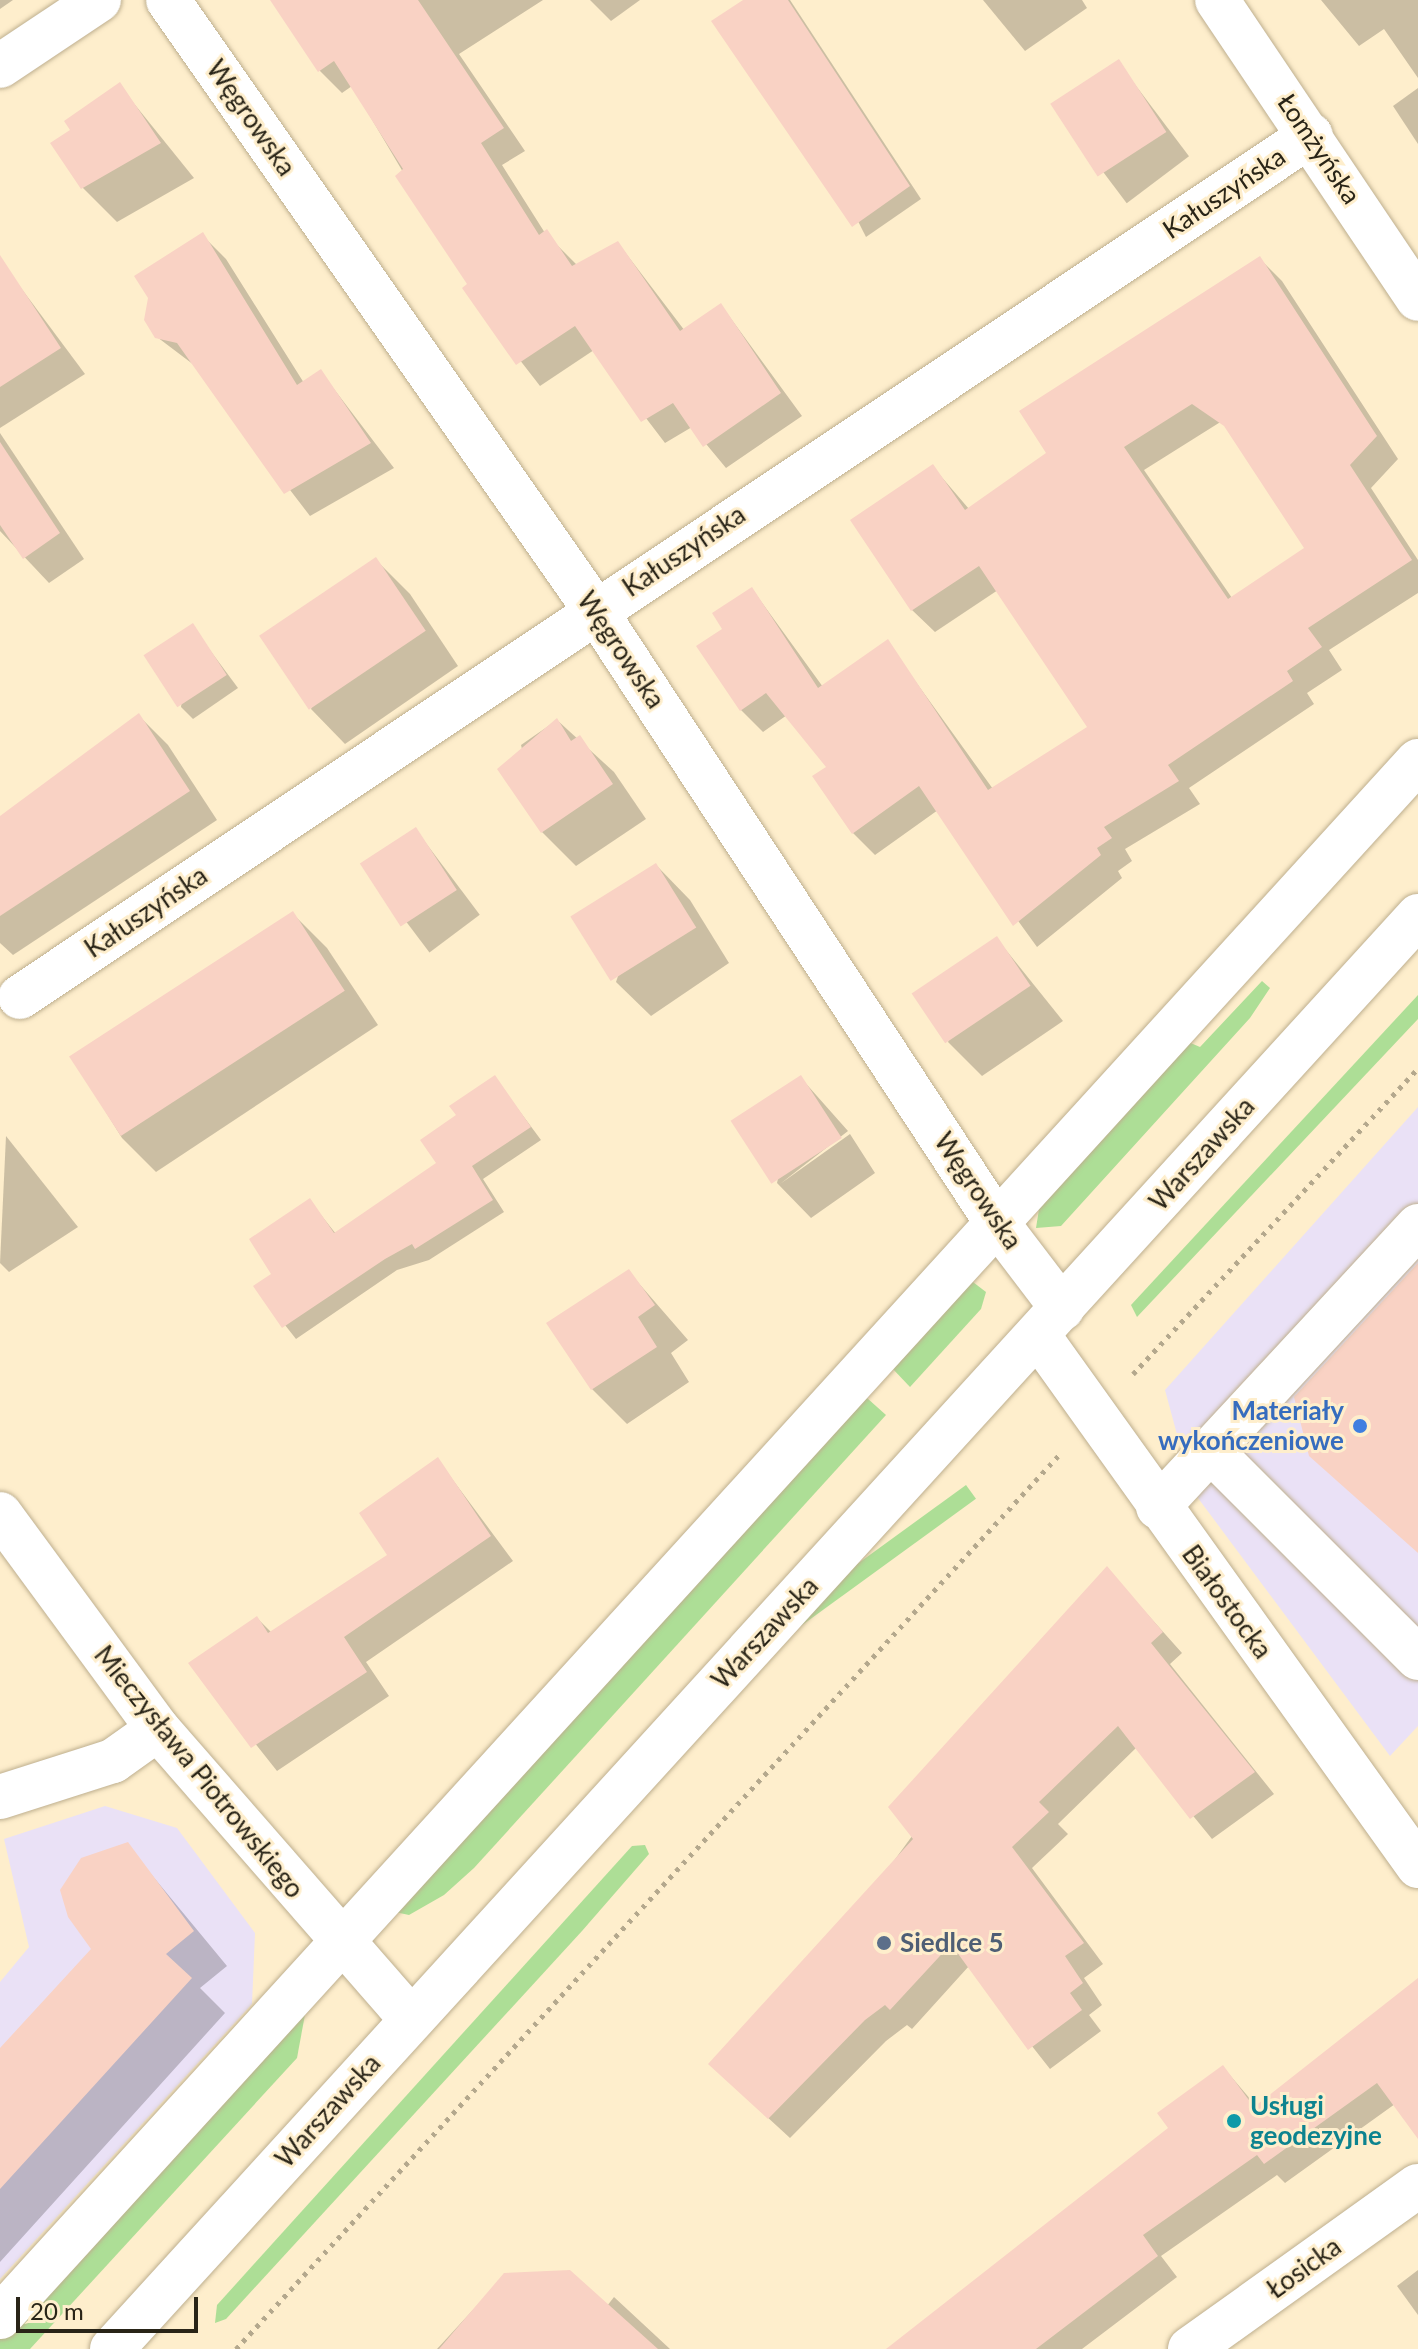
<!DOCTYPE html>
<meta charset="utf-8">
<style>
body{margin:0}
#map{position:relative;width:1418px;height:2349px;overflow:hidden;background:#feeecc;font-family:Lato,sans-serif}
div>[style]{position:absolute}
.commercial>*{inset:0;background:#eae1f6}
.green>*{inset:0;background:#adde96;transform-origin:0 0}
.shadow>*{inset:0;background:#0003;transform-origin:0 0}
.building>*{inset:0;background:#f9d2c4;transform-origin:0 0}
.path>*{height:5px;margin-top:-2.5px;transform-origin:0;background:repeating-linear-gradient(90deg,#b4a88d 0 4px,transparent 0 10px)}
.roads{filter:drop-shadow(0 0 2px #beaf8f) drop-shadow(0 0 2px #beaf8f)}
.minor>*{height:44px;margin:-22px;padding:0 22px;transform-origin:22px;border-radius:22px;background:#fff}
.major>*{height:44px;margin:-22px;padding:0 22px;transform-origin:22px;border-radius:22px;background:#fff}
.dots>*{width:22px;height:22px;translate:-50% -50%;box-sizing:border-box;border:4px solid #feeecc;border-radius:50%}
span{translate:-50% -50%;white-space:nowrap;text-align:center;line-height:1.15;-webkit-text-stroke:6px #feeecc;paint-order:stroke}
.street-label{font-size:26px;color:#292417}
.shop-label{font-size:26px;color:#366cbe;font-weight:700}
.right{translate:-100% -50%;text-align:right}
.service-label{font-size:26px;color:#4e5e75;font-weight:700}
.left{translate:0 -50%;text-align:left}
.culture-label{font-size:26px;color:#0d838f;font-weight:700}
.scale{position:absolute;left:16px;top:2297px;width:182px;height:36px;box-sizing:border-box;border:4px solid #292417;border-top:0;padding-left:10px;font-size:24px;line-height:28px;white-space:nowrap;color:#292417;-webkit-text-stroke:6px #feeecc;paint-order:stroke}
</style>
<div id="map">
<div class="commercial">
<i style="clip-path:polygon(1418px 1107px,1418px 1726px,1390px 1756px,1192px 1490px,1165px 1390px)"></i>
<i style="clip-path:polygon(105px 1806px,177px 1828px,255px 1933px,252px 2004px,0 2279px,0 1982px,29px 1947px,4px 1839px)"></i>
</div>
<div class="green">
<i style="clip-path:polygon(1262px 981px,1270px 988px,1250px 1018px,1061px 1226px,1036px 1228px,1040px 1203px,1186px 1041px,1200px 1047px)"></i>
<i style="clip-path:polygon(1418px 995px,1418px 1019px,1137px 1317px,1131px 1305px)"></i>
<i style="clip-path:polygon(969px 1279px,986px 1292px,981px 1309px,910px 1387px,891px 1367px)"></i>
<i style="clip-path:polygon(867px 1398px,886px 1415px,474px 1868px,444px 1895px,409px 1915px,395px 1912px)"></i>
<i style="left:966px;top:1485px;width:17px;height:285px;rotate:54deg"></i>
<i style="clip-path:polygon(645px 1845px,649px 1854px,582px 1931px,226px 2319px,215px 2323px,217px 2305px,632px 1846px)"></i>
<i style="clip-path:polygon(306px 2009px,297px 2058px,30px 2349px,0 2349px,0 2336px)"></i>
</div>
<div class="shadow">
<i style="clip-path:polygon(0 0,13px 0,0 9px)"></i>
<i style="clip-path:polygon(273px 0,543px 0,459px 54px,525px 151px,502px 165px,545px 233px,577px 265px,618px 243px,685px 331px,721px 305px,802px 416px,726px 468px,692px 427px,665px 443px,594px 350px,540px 386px,464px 288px,470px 285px,352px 86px,342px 93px,320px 71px)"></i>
<i style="clip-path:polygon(590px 0,640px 0,611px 21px)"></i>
<i style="clip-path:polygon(746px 0,790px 0,921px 199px,866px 237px)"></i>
<i style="clip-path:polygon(983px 0,1082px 0,1087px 8px,1025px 51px)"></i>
<i style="clip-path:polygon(1321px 0,1418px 0,1418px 78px,1384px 29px,1359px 46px)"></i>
<i style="left:1118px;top:62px;width:118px;height:78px;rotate:53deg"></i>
<i style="clip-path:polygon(119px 85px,194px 178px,117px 222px,83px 188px,73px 130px)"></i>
<i style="clip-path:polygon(1418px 88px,1418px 144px,1393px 106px)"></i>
<i style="clip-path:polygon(202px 235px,226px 259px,304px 383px,321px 372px,394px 468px,310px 516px,194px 365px,157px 337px)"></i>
<i style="clip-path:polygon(evenodd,1260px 259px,1282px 281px,1398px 459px,1371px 488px,1418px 560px,1418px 593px,1329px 650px,1342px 670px,1307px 693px,1314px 704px,1189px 788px,1200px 804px,1125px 849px,1132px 861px,1118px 871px,1122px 878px,1037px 947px,938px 810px,875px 855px,853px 833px,829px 767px,787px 715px,763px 732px,741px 710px,724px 630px,752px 589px,823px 687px,887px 642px,993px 789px,1090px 728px,998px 590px,935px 632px,912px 610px,933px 467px,969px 509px,1049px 454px,1260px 259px,1222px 421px,1306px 548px,1232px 598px,1144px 470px,1222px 421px)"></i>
<i style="clip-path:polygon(12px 276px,85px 374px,0 428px,0 283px)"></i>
<i style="clip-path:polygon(0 433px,84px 559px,49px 583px,0 531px)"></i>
<i style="clip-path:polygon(376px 560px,410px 594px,458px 666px,345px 744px,311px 709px)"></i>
<i style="clip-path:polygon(192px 626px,238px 688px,193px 719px,181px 707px)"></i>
<i style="clip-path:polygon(139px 716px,168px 745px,217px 820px,13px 955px,0 943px,0 819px)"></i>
<i style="clip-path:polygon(557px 720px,614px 772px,646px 819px,576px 866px,542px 832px,521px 745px)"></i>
<i style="left:416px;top:830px;width:106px;height:63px;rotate:53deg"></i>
<i style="clip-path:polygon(656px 865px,690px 900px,729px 963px,651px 1016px,616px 982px)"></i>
<i style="clip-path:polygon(292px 913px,327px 948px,378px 1025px,156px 1172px,122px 1138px,76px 1064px)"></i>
<i style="clip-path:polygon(997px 939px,1063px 1021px,982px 1076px,948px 1042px)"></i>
<i style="clip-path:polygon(495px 1078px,541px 1140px,483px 1179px,504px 1212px,429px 1260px,397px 1270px,296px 1339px,255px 1287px,273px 1275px,310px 1201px,336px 1234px,439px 1164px,458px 1116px)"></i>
<i style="clip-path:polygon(801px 1078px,848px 1131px,780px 1184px,850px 1134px,875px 1173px,811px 1218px,777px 1183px)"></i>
<i style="clip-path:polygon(6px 1136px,78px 1227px,9px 1272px,0 1263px)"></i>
<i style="clip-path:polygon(629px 1272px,688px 1340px,671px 1353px,689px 1382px,627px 1424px,592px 1389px,549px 1324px)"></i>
<i style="clip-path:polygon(438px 1460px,513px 1561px,366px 1662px,389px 1696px,277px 1771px,191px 1663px,257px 1618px,272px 1633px,390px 1555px)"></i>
<i style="clip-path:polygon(1107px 1569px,1182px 1653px,1170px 1664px,1274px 1794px,1212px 1839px,1137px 1747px,1058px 1824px,1068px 1834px,1032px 1868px,1103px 1964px,1084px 1978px,1102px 2005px,1089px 2015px,1101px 2031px,1050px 2069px,969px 1966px,912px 2029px,907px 2025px,886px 2041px,790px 2138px,731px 2084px)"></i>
<i style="clip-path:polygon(127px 1845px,227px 1966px,200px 1988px,225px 2013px,0 2262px,0 2052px,93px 1949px)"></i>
<i style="clip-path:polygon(1418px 1998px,1418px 2131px,1395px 2104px,1285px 2183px,1277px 2175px,1161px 2256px,1177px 2277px,1082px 2349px,888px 2349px,1171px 2128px,1223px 2067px,1257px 2107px)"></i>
<i style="clip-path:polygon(1418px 2270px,1418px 2315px,1397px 2286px)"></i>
<i style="clip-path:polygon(505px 2275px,607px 2306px,614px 2297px,670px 2349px,437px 2349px)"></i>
</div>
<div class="building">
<i style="clip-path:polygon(270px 0,418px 0,504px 128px,481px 143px,539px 235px,547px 229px,572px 266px,618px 241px,680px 331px,721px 303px,781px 393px,703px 447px,673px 403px,641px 422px,575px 326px,516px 365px,462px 288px,467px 284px,395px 176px,403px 169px,334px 61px,318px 72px)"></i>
<i style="clip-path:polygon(743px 0,788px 0,910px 186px,852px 227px,711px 21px)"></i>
<i style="left:1119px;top:59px;width:87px;height:82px;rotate:57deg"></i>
<i style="clip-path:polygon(120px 82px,161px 143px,81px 189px,50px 143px,70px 130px,64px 121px)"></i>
<i style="clip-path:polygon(203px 232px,297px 385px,321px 369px,371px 443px,284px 494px,177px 343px,155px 338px,144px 320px,148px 298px,134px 276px)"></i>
<i style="clip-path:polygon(0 255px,61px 348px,0 387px)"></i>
<i style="clip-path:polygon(evenodd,1260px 256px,1377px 436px,1350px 465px,1412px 560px,1308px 628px,1322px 647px,1287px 671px,1293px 681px,1168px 765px,1179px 781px,1104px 827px,1112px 838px,1097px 848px,1101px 855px,1013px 926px,919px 786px,852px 834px,812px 776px,826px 767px,766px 693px,740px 711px,696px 646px,722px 629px,712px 613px,752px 587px,818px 688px,888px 639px,988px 790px,1087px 727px,979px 566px,911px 611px,850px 520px,933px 464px,965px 510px,1046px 453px,1019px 411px,1260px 256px,1192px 404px,1224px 426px,1304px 548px,1228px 599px,1124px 447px,1192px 404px)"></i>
<i style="clip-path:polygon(0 442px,60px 533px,23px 559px,0 525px)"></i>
<i style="left:376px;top:557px;width:89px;height:141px;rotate:56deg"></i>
<i style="left:193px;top:623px;width:62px;height:59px;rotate:57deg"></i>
<i style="clip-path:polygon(139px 713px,190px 791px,0 916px,0 816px)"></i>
<i style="clip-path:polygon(557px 718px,571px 741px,580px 735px,613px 784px,541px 833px,497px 769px)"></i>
<i style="left:416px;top:827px;width:75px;height:67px;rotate:57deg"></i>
<i style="left:656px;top:863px;width:76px;height:101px;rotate:58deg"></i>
<i style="left:293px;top:911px;width:95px;height:267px;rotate:57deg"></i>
<i style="left:997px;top:936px;width:60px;height:103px;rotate:56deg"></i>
<i style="clip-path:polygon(495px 1075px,531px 1127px,472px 1166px,493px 1200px,415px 1249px,412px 1244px,385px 1259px,282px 1328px,253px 1286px,271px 1274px,249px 1239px,310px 1198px,334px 1233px,436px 1163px,420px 1140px,456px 1115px,449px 1106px)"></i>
<i style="left:801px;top:1075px;width:75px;height:84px;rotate:57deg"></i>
<i style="clip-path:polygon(1418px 1263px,1418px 1553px,1309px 1456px,1294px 1397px)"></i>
<i style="clip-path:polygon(629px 1269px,655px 1305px,638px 1317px,657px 1347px,591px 1390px,546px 1323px)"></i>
<i style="clip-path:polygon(438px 1457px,491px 1536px,344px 1637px,367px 1672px,251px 1748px,188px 1663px,257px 1616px,268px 1633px,387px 1555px,359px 1513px)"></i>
<i style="clip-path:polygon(1107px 1566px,1163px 1632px,1151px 1643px,1255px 1772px,1190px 1819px,1118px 1726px,1039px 1802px,1049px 1812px,1012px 1847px,1084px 1943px,1065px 1956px,1083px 1983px,1070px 1993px,1082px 2010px,1028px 2050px,951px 1944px,890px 2010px,885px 2005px,865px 2020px,768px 2119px,708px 2064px,913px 1839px,888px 1807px)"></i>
<i style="clip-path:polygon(128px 1842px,194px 1931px,166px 1954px,192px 1978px,0 2189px,0 2048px,91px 1949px,68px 1917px,60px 1890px,81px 1858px)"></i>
<i style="clip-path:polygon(1418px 1978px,1418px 2139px,1377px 2083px,1264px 2164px,1257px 2155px,1143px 2235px,1158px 2256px,1036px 2349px,886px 2349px,1168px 2128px,1157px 2113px,1223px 2065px,1254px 2107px)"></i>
<i style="clip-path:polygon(570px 2270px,658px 2349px,439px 2349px,504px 2273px)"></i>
</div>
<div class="path">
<i style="left:1133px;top:1374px;width:418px;rotate:-47deg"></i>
<i style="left:236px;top:2349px;width:1215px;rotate:-47.37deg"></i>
</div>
<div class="roads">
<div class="minor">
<i style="left:168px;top:0;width:745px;rotate:55.01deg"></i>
<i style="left:595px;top:610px;width:729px;rotate:56.75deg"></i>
<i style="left:995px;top:1220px;width:111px;rotate:52.7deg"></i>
<i style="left:1217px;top:0;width:360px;rotate:56.1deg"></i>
<i style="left:0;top:66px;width:119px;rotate:-33.7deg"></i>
<i style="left:20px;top:997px;width:1552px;rotate:-33.73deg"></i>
<i style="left:1038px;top:1335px;width:653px;rotate:54.41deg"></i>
<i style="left:1210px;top:1450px;width:294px;rotate:45deg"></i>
<i style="left:1158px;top:1507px;width:383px;rotate:-47.2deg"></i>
<i style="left:0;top:1514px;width:267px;rotate:53.7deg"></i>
<i style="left:158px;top:1729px;width:385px;rotate:48.9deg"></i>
<i style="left:0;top:1797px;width:119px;rotate:-17.7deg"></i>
<i style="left:113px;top:1761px;width:55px;rotate:-35.4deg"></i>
<i style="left:0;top:2317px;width:2105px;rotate:-47.66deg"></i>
<i style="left:1190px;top:2349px;width:280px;rotate:-35.6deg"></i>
</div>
<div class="major">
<i style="left:112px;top:2349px;width:1939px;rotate:-47.65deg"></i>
</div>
</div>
<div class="dots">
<i style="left:1360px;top:1426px;background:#3f7fe0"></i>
<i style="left:884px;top:1943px;background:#5c6f8a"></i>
<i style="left:1234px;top:2121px;background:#0f9aa8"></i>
</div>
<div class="street-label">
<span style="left:251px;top:118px;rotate:55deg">Węgrowska</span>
<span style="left:1319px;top:149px;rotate:56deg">Łomżyńska</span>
<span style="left:1224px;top:193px;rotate:-34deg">Kałuszyńska</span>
<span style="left:684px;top:551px;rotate:-34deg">Kałuszyńska</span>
<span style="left:621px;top:650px;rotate:56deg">Węgrowska</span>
<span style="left:146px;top:912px;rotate:-34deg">Kałuszyńska</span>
<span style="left:1202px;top:1154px;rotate:-48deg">Warszawska</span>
<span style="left:978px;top:1191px;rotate:56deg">Węgrowska</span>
<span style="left:1227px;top:1602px;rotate:54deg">Białostocka</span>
<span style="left:765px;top:1633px;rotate:-47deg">Warszawska</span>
<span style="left:199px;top:1772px;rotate:51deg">Mieczysława Piotrowskiego</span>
<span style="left:328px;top:2111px;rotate:-48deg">Warszawska</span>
<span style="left:1304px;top:2268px;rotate:-36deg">Łosicka</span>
</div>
<div class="shop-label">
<span class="right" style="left:1344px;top:1426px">Materiały<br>wykończeniowe</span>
</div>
<div class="service-label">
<span class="left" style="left:900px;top:1943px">Siedlce 5</span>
</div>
<div class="culture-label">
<span class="left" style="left:1250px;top:2121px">Usługi<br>geodezyjne</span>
</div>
<div class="scale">20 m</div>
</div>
